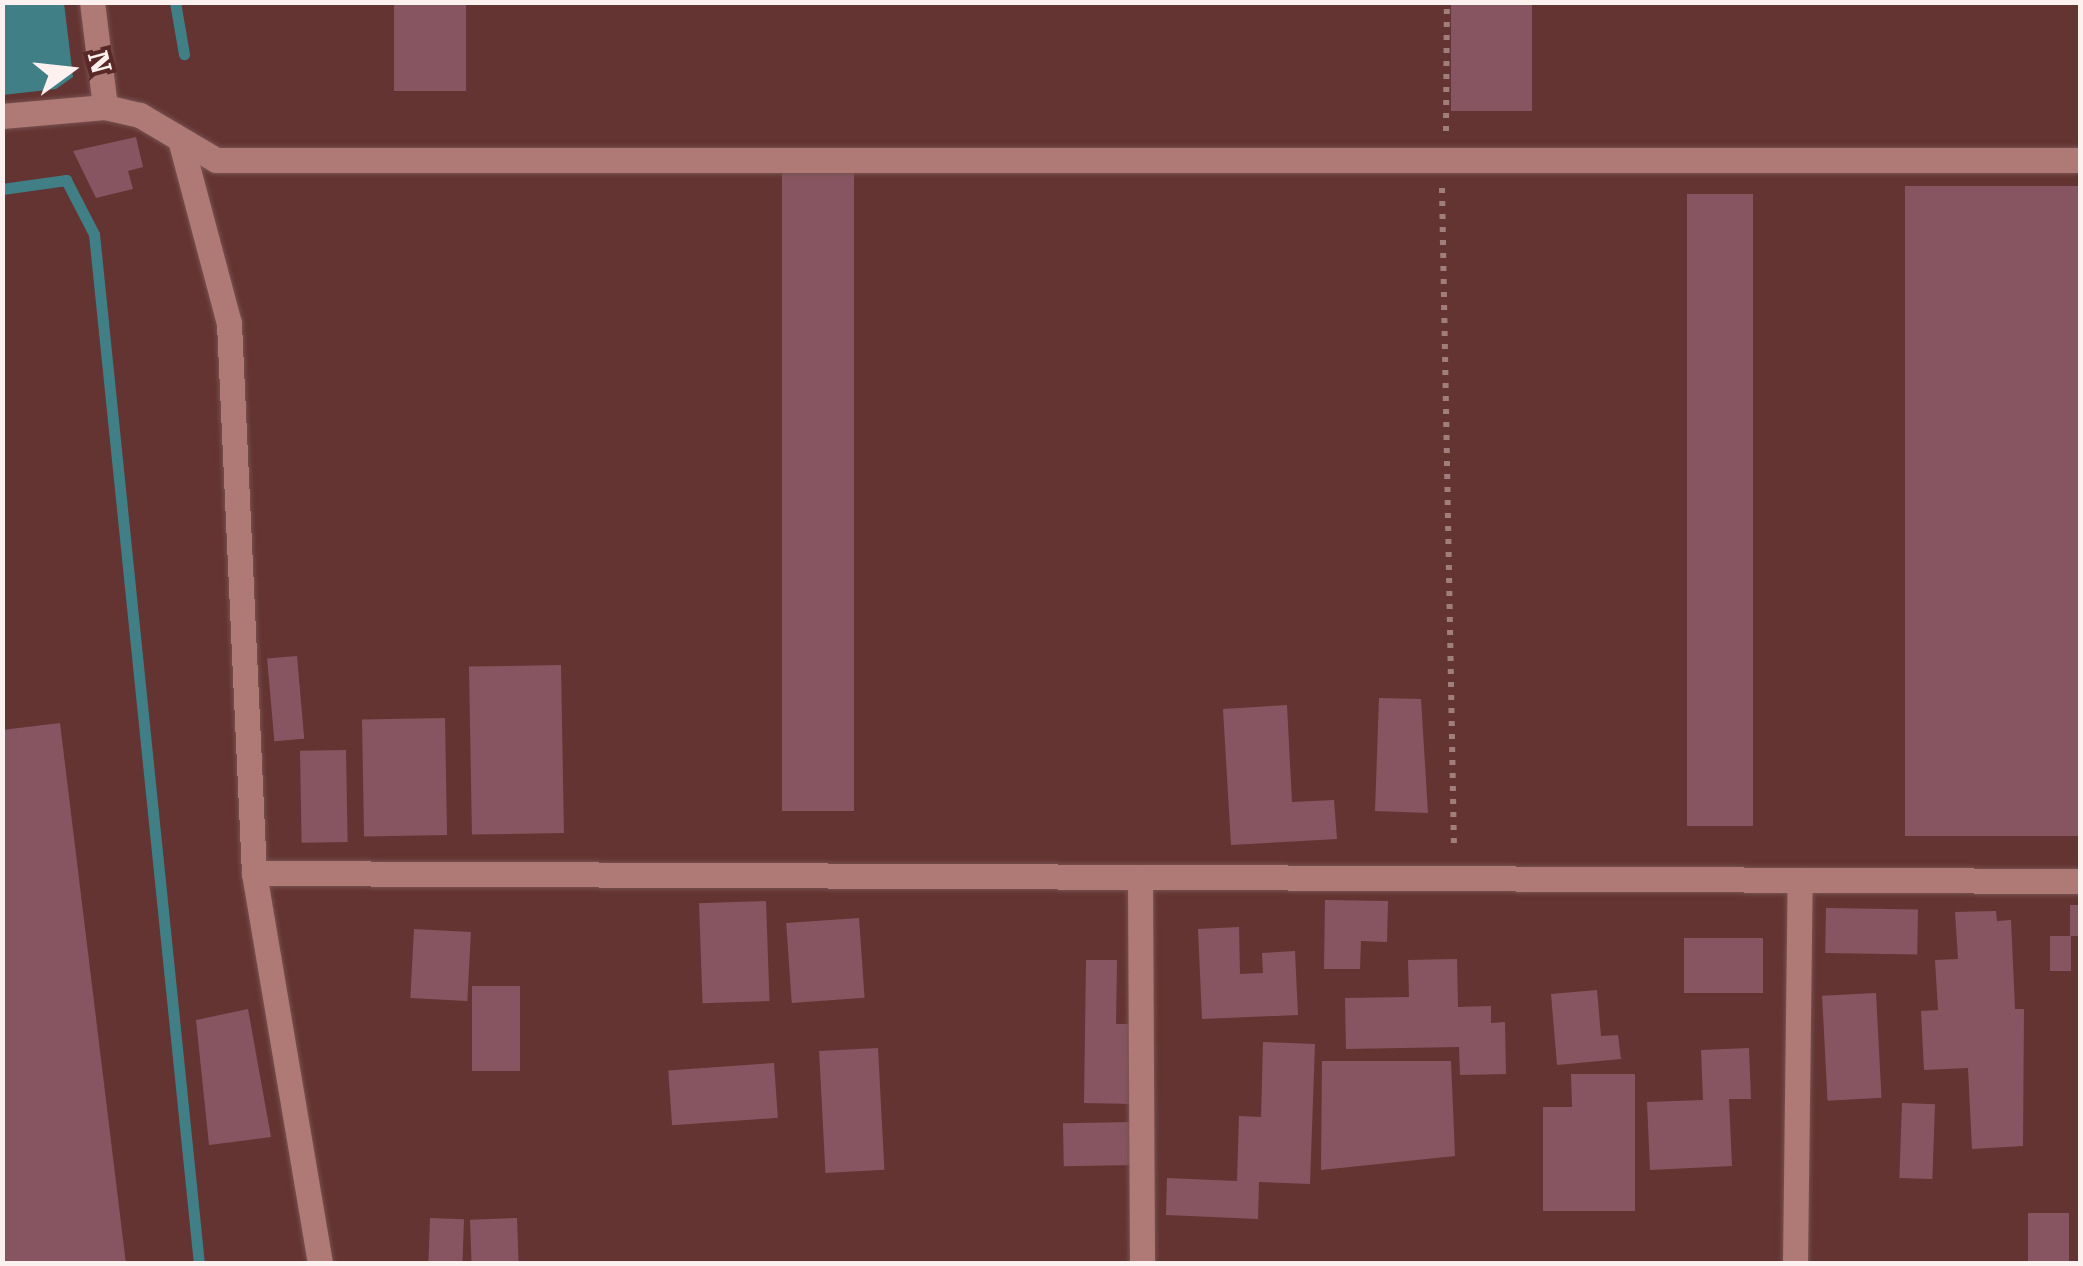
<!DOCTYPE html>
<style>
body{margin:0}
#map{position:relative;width:2083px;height:1266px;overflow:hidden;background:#643432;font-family:"Roboto Serif",serif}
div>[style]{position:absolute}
.water>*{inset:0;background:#407f85}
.stream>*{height:11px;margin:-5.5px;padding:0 5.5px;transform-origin:5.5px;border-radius:5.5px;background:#407f85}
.building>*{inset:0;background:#875561;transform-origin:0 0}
.path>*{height:6px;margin-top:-3px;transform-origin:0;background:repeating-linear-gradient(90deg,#a07e7c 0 5px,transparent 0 13px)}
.roads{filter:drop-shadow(0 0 2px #765251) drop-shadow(0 0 2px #765251)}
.minor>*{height:25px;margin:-12.5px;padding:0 12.5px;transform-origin:12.5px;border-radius:12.5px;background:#af7975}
span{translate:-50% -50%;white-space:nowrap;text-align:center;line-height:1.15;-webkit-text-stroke:8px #582927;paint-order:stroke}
.frame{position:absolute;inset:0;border:5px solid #fdf1ef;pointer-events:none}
.north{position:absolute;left:20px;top:20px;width:100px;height:100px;-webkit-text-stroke:8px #582927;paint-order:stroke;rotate:75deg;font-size:28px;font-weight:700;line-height:40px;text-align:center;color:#fdf1ef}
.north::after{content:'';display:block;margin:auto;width:35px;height:45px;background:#fdf1ef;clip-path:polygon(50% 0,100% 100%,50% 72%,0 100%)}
</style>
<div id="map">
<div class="water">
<i style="clip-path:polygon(2px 3px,64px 3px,73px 77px,56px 89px,3px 95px)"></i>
</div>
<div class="stream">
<i style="left:175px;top:2px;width:53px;rotate:80.2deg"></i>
<i style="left:2px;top:189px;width:65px;rotate:-8deg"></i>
<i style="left:66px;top:180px;width:61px;rotate:62.6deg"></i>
<i style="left:94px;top:234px;width:1035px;rotate:84.18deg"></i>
</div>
<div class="building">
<i style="left:394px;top:2px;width:72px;height:89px"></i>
<i style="left:1451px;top:2px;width:81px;height:109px"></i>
<i style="clip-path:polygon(136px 137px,143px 167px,128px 171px,133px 189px,96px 198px,73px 151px)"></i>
<i style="left:782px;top:159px;width:72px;height:652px"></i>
<i style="left:1905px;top:186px;width:175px;height:650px"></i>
<i style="left:1687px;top:194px;width:66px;height:632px"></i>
<i style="left:297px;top:656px;width:83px;height:30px;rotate:85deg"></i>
<i style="left:561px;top:665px;width:168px;height:92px;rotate:89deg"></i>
<i style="clip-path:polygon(1379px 698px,1421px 699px,1428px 813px,1375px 811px)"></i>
<i style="clip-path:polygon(1287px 705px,1292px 802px,1334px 800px,1337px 839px,1231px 845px,1223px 709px)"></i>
<i style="left:445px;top:718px;width:117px;height:83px;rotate:89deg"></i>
<i style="clip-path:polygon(60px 723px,126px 1264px,2px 1264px,2px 730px)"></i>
<i style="left:346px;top:750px;width:92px;height:46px;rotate:89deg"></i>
<i style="clip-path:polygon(1325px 900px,1388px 901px,1387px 942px,1361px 941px,1360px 969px,1324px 969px)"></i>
<i style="left:766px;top:901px;width:100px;height:67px;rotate:88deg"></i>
<i style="left:2070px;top:905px;width:10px;height:31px"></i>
<i style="left:1826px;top:908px;width:92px;height:45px;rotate:1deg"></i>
<i style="clip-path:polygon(1996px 911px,1997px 921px,2011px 920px,2015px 1009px,2024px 1009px,2023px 1146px,1972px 1149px,1968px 1068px,1924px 1070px,1921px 1011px,1938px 1010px,1935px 960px,1958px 959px,1955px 912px)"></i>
<i style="left:859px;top:918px;width:80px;height:73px;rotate:86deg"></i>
<i style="clip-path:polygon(1239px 927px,1240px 974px,1263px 973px,1262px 953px,1295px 951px,1298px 1015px,1202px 1019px,1198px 929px)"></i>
<i style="left:414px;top:929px;width:57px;height:69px;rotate:3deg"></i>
<i style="left:2050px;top:936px;width:21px;height:35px"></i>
<i style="left:1684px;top:938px;width:79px;height:55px"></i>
<i style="clip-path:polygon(1457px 959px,1458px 1007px,1491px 1006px,1491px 1023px,1505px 1022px,1506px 1074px,1460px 1075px,1459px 1047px,1346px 1049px,1345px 998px,1409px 997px,1408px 960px)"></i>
<i style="clip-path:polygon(1086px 960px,1117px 960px,1116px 1024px,1135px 1024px,1134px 1104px,1084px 1103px)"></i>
<i style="left:472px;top:986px;width:48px;height:85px"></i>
<i style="clip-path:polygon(1597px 990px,1601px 1036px,1618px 1035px,1621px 1059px,1557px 1065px,1551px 994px)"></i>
<i style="left:1876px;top:993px;width:105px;height:54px;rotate:87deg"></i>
<i style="clip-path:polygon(248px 1009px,271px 1137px,209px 1145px,196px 1020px)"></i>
<i style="clip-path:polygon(1263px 1042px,1315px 1044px,1310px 1184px,1259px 1182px,1258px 1219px,1166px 1215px,1167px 1178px,1237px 1181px,1239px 1116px,1261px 1117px)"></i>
<i style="left:878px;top:1048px;width:122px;height:59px;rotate:87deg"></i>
<i style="clip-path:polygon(1749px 1048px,1751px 1099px,1729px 1099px,1732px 1166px,1650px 1170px,1647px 1102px,1703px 1100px,1701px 1050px)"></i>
<i style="clip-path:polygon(1322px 1061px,1451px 1061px,1455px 1156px,1321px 1170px)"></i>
<i style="left:774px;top:1063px;width:55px;height:106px;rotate:86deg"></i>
<i style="clip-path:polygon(1571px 1074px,1635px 1074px,1635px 1211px,1543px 1211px,1543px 1107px,1572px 1107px)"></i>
<i style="left:1902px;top:1103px;width:33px;height:75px;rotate:2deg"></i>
<i style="left:1134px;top:1122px;width:43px;height:71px;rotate:89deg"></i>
<i style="left:2028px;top:1213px;width:41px;height:51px"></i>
<i style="left:430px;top:1218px;width:34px;height:46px;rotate:2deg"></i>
<i style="left:517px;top:1218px;width:46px;height:47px;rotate:88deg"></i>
</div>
<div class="path">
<i style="left:1446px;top:131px;width:129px;rotate:-89.6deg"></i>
<i style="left:1442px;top:188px;width:663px;rotate:88.96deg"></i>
</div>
<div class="roads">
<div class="minor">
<i style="left:92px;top:2px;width:106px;rotate:82.9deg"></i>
<i style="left:2px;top:116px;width:103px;rotate:-5deg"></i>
<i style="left:105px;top:107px;width:36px;rotate:13deg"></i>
<i style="left:140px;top:115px;width:88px;rotate:30.6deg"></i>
<i style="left:216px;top:160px;width:1864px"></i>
<i style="left:181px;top:143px;width:186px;rotate:75.1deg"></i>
<i style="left:229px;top:323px;width:551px;rotate:87.4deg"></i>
<i style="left:254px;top:873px;width:397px;rotate:80.4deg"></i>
<i style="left:254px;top:873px;width:1826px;rotate:0.25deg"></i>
<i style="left:1140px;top:880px;width:384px;rotate:89.7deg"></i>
<i style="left:1795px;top:1264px;width:384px;rotate:-89.3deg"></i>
</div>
</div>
<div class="frame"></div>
<div class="north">N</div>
</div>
